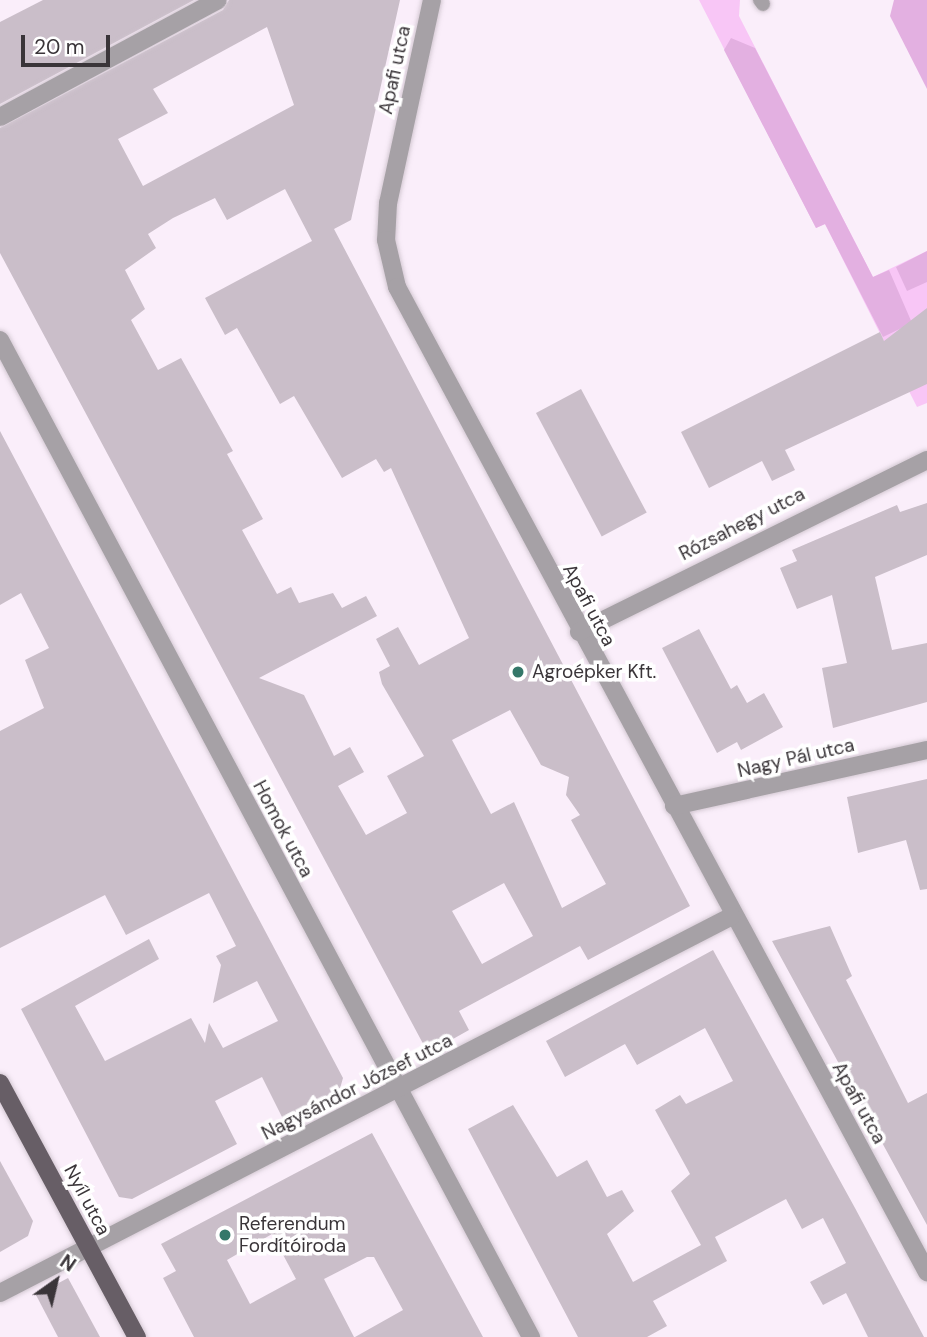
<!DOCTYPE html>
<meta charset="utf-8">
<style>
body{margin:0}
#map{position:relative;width:927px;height:1337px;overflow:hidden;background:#faeefa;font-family:"DM Sans",sans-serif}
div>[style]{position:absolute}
.green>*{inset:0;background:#f8c6f6}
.forest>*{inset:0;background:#e3b0e1}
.building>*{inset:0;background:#cabec9;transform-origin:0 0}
.roads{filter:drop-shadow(0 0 2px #d4c9d3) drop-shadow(0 0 2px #d4c9d3)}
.service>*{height:14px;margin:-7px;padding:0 7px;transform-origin:7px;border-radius:7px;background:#a6a1a6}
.minor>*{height:18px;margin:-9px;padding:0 9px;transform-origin:9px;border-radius:9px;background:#a6a1a6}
.primary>*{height:18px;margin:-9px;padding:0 9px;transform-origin:9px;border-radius:9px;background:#675e66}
.dots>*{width:19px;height:19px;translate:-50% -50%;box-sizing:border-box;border:4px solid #fff;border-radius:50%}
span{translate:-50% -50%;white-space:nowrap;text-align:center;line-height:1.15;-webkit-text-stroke:7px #fff;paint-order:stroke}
.street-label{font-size:19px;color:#3a3539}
.poi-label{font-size:19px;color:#3a3539}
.left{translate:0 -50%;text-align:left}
.north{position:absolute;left:21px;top:1246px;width:70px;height:70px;-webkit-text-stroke:5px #fff;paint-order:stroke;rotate:34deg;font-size:19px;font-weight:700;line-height:28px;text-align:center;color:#3a3539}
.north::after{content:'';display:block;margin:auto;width:24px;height:32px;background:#3a3539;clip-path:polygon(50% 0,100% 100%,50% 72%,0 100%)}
.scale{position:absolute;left:21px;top:35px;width:89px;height:32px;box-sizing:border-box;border:4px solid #3a3539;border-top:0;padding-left:9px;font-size:21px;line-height:24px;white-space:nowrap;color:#3a3539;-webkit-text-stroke:5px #fff;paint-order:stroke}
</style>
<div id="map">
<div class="green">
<i style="clip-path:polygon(699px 0,740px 0,739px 16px,873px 277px,927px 251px,927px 403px,917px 407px,825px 224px,816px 228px)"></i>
</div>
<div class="forest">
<i style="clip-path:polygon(894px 0,927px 0,927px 89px,890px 16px)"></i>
<i style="clip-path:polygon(731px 38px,755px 48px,873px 277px,889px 270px,912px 323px,883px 337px,825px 224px,816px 228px,724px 50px)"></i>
<i style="clip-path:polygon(927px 251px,927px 282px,907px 291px,896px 267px)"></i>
</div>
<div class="building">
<i style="clip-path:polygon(43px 0,194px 0,0 104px,0 22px)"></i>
<i style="clip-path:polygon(evenodd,229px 0,400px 0,351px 220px,334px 229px,690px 906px,588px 960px,580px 946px,459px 1011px,469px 1030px,428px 1053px,0 253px,0 128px,223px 10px,229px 0,267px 27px,294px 105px,143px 186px,118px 139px,168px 113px,153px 89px,267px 27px,229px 0,285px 189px,312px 241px,205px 298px,225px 335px,237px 328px,280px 404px,294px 396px,342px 478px,376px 459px,384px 472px,391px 468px,469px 638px,419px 665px,398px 627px,376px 639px,390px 666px,379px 672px,382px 684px,424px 756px,387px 776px,407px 813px,366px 835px,338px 786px,364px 772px,350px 747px,334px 756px,304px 695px,259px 678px,377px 616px,366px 596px,342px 608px,333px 593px,299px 603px,291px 587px,277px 594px,242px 530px,263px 519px,227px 454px,233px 451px,181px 358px,158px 370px,131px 320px,145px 309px,125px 270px,156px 248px,148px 234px,173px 218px,215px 198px,227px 220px,285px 189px,229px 0,510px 710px,541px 765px,569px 777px,566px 795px,580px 815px,571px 820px,606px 884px,562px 908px,514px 802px,491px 814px,452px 740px,510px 710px,229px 0,504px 883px,533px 936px,482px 964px,452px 911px,504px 883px)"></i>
<i style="clip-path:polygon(927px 308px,927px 384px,785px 450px,795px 470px,772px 481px,762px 461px,709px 488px,681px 432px,880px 332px,884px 341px)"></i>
<i style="left:581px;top:389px;width:140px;height:51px;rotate:62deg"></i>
<i style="clip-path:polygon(0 431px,343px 1078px,339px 1092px,284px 1121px,262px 1077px,215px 1101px,237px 1144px,132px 1199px,119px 1197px,21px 1009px,149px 939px,159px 959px,75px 1006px,105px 1061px,191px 1018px,205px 1043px,209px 1023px,223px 1048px,278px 1021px,257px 981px,213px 1003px,221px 965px,216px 956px,236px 946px,209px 893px,126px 935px,105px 895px,0 948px,0 731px,44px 708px,25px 660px,49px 648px,21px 593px,0 605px)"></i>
<i style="clip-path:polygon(927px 503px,927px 555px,875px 577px,892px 650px,927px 643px,927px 702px,833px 728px,822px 668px,847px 663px,832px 595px,797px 609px,780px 568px,797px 561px,792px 550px,897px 505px,900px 512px)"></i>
<i style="clip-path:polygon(699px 629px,731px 689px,737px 685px,747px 703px,764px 693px,783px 727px,741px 750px,737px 742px,717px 753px,662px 648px)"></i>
<i style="clip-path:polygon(927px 779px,927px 889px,920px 890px,906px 840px,858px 853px,847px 797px)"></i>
<i style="clip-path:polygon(830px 926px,852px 976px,846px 980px,908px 1103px,927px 1093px,927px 1225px,772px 941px)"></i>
<i style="clip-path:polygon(713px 950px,855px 1208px,924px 1337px,868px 1337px,846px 1293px,823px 1305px,810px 1282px,846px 1263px,823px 1218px,802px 1229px,786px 1199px,715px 1237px,727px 1261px,653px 1301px,667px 1326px,647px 1337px,578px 1337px,468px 1129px,513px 1105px,557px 1177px,587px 1160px,607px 1197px,622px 1190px,634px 1211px,607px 1234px,633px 1282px,701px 1245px,671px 1191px,690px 1174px,655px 1110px,680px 1095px,686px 1104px,733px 1081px,705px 1028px,637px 1065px,625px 1044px,565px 1077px,546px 1041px)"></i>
<i style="clip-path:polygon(evenodd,372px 1133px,483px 1337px,355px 1337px,403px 1310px,374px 1257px,367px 1257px,324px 1279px,354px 1337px,194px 1337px,163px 1278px,176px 1271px,161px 1244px,372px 1133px,272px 1234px,296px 1279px,250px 1304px,227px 1260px,272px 1234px)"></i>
<i style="clip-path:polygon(0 1161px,33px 1221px,28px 1236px,0 1252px)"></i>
<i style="clip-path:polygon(68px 1278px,74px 1289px,100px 1337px,58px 1337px,36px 1295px)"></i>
</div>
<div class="roads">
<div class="service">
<i style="left:760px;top:0;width:5px;rotate:53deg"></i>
</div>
<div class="minor">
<i style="left:432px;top:0;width:208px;rotate:102.2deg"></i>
<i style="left:388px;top:203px;width:37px;rotate:93deg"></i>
<i style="left:386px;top:240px;width:48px;rotate:76.8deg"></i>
<i style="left:397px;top:287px;width:1119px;rotate:61.72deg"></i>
<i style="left:0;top:117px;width:247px;rotate:-28.2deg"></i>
<i style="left:0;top:340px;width:1130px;rotate:61.96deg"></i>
<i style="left:579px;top:632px;width:388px;rotate:-26.3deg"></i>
<i style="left:674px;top:806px;width:259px;rotate:-12.5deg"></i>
<i style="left:0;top:1293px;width:823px;rotate:-27.25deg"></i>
</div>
<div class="primary">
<i style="left:0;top:1083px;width:289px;rotate:61.7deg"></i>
</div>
</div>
<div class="dots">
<i style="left:518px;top:672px;background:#347769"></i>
<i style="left:225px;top:1235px;background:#347769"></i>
</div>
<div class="street-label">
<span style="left:395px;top:70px;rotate:-78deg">Apafi utca</span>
<span style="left:742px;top:524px;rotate:-27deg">Rózsahegy utca</span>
<span style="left:589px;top:605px;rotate:62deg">Apafi utca</span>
<span style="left:796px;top:758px;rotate:-13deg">Nagy Pál utca</span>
<span style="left:283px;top:829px;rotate:62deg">Homok utca</span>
<span style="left:357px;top:1087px;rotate:-27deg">Nagysándor József utca</span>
<span style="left:859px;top:1103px;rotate:61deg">Apafi utca</span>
<span style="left:87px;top:1200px;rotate:62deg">Nyíl utca</span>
</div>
<div class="poi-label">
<span class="left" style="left:532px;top:672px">Agroépker Kft.</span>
<span class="left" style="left:239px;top:1235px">Referendum<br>Fordítóiroda</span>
</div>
<div class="north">N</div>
<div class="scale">20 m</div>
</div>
